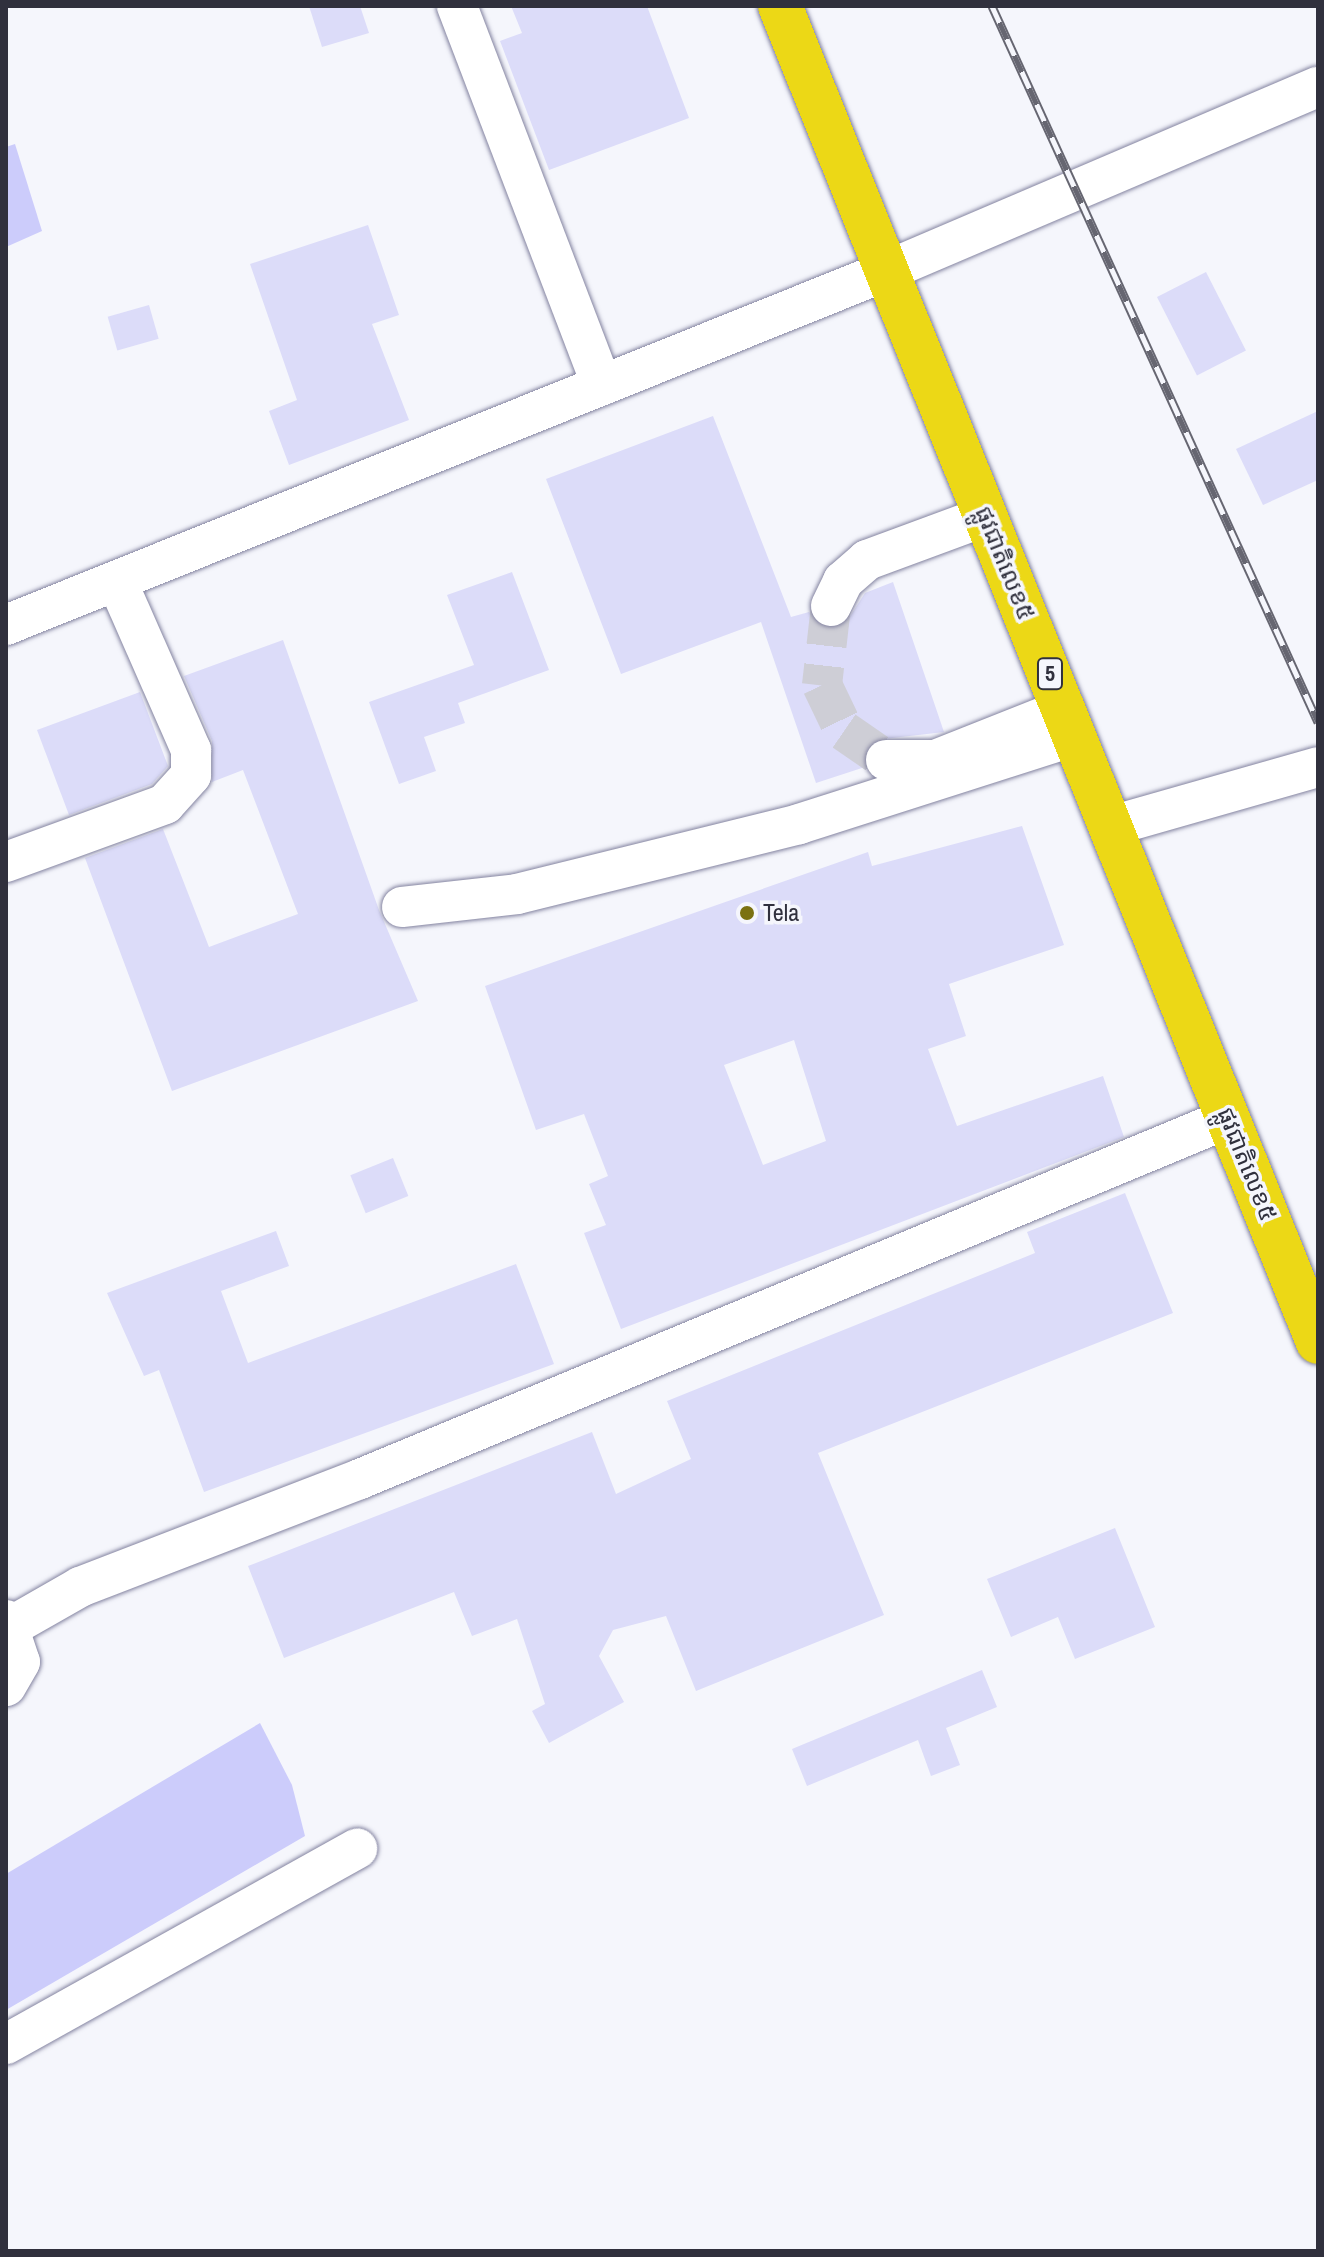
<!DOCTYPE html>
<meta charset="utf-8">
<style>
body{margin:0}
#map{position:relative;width:1324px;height:2257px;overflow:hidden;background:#f5f6fc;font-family:"Archivo Narrow","Noto Sans Khmer",sans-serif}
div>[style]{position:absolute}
.water>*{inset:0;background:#ccccfb}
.building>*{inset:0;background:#dcdcf9;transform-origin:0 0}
.minor-tunnel>*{height:40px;margin-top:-20px;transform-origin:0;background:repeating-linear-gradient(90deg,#ceced6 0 40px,transparent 0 60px)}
.roads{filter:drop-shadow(0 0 2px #8383a0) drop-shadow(0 0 2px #8383a0)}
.minor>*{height:40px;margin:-20px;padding:0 20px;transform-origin:20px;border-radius:20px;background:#fff}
.highway>*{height:44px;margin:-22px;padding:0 22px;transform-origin:22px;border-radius:22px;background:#ecd816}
.rail>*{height:9px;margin-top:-4.5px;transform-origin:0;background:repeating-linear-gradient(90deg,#f5f6fc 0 18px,#666671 0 36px);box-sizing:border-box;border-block:2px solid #666671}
.dots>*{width:22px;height:22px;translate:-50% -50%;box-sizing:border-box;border:4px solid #f5f6fc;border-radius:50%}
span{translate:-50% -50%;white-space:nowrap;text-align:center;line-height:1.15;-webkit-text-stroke:7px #f5f6fc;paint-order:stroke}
.shield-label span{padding:2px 6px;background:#f5f6fc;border:2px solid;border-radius:6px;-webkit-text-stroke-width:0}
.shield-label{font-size:22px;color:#30303d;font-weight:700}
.street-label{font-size:24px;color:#30303d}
.poi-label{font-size:24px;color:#30303d}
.left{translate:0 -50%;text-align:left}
.frame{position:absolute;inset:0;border:8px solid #30303d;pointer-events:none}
</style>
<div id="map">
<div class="water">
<i style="clip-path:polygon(15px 144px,42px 231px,6px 247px,6px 147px)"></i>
<i style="clip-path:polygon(260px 1723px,292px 1785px,305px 1836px,6px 2010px,6px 1874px)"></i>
</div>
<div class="building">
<i style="clip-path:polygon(309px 6px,360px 6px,369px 33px,322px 47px)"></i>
<i style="clip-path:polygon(511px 6px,647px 6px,689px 118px,549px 170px,500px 41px,522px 33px)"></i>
<i style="clip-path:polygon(368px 225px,399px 315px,372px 324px,409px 420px,289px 465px,269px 411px,297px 400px,250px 264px)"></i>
<i style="left:1206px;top:272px;width:88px;height:55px;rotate:63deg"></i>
<i style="left:149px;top:305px;width:35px;height:43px;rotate:74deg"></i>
<i style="clip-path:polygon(1318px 411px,1318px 480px,1263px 505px,1236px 449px)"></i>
<i style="clip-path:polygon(713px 416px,791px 617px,809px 612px,820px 626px,834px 629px,845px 624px,865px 593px,893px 582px,944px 732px,875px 740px,866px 749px,865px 767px,816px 783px,761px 622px,621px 674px,546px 479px)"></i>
<i style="clip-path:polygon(512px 572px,549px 670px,458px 703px,465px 723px,424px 737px,436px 771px,399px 784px,369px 702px,474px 665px,447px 595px)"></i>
<i style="clip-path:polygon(283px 640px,379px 910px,418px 1001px,172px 1091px,85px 858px,163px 829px,209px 947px,298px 914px,243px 770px,212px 782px,212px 741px,184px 676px)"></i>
<i style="clip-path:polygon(140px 692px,168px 766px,152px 784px,69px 815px,37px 730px)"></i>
<i style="clip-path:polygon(evenodd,1022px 826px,1064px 945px,949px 984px,966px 1036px,928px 1049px,957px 1126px,1103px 1076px,1124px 1137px,621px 1329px,584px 1233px,606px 1225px,589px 1184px,608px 1176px,584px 1114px,536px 1130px,485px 986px,868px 852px,872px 866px,1022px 826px,794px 1040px,826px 1141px,763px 1165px,724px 1065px,794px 1040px)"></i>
<i style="left:393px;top:1158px;width:41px;height:46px;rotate:68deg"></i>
<i style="clip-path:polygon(1125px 1193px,1173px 1313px,818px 1453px,884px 1615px,696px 1691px,666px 1616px,613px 1630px,599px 1656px,624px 1702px,549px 1743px,532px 1711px,545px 1704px,517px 1619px,472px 1636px,454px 1592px,284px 1658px,248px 1566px,592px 1432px,616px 1494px,691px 1459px,667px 1401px,1035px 1253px,1027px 1232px)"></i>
<i style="clip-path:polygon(276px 1231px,289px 1266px,221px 1291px,248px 1363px,516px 1264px,554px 1364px,204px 1492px,159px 1370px,144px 1376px,107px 1293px)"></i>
<i style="clip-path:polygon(1115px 1528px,1155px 1627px,1075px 1659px,1058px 1617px,1011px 1637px,987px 1579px)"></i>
<i style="clip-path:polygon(982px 1670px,997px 1707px,946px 1728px,960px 1765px,931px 1776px,918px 1740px,807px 1786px,792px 1749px)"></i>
</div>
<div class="minor-tunnel">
<i style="left:831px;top:606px;width:80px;rotate:96.5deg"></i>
<i style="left:822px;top:685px;width:51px;rotate:64.4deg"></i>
<i style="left:844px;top:731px;width:51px;rotate:34.6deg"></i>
</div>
<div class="roads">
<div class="minor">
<i style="left:457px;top:6px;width:406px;rotate:69.1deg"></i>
<i style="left:831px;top:606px;width:28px;rotate:-64deg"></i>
<i style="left:843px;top:581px;width:32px;rotate:-41deg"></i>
<i style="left:867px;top:560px;width:127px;rotate:-20.3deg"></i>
<i style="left:6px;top:625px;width:949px;rotate:-21.91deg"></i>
<i style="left:886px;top:271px;width:470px;rotate:-23.1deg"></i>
<i style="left:886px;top:760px;width:49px"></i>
<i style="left:935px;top:760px;width:139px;rotate:-21.6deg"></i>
<i style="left:1111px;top:826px;width:215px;rotate:-15.9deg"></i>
<i style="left:6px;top:862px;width:169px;rotate:-20deg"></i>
<i style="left:165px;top:804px;width:39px;rotate:-48deg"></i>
<i style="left:191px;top:775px;width:25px;rotate:-90deg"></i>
<i style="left:191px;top:750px;width:181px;rotate:-113.7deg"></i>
<i style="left:402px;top:907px;width:116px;rotate:-6.4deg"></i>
<i style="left:517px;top:894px;width:291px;rotate:-13.9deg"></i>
<i style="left:799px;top:824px;width:290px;rotate:-17.7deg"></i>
<i style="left:6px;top:1620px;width:44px;rotate:71.6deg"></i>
<i style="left:20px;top:1662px;width:28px;rotate:120deg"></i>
<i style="left:10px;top:1627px;width:81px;rotate:-29.7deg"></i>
<i style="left:80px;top:1587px;width:300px;rotate:-21.1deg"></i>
<i style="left:360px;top:1479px;width:941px;rotate:-22.56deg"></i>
<i style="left:6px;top:2044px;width:402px;rotate:-29.1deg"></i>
</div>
<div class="highway">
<i style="left:780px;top:6px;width:1440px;rotate:68.07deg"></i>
</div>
</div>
<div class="rail">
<i style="left:992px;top:6px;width:787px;rotate:65.52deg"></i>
</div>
<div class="dots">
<i style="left:747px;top:913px;background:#7b7111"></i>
</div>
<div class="shield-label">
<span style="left:1050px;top:674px">5</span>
</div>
<div class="street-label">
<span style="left:1005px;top:563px;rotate:68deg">ផ្លូវជាតិលេខ៥</span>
<span style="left:1247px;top:1164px;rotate:68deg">ផ្លូវជាតិលេខ៥</span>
</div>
<div class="poi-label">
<span class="left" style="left:763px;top:913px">Tela</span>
</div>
<div class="frame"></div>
</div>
